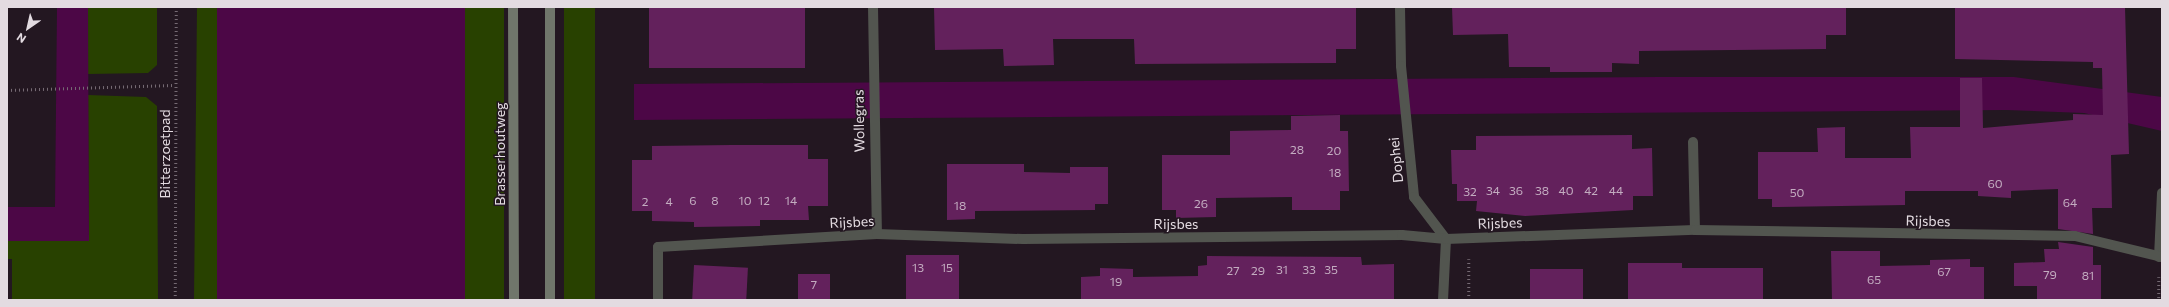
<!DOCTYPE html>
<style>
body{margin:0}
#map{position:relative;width:2169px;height:307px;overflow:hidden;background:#231721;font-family:Commissioner,sans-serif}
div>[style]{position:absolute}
.green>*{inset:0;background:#284100;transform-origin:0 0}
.water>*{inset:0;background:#4c0746;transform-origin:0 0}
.building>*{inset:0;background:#63215c;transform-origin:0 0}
.path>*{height:2.5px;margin-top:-1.25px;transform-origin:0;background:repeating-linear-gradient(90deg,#756a73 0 1px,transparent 0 4px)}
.street>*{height:10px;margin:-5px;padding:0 5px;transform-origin:5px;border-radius:5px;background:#52554f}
.secondary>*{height:10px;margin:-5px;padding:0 5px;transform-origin:5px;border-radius:5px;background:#70766b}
span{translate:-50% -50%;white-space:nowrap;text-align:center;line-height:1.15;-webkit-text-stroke:3px #231721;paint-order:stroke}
.number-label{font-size:12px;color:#c3acc0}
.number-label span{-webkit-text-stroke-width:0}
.street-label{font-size:14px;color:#e3dbe1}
.frame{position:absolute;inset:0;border:8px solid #e3dbe1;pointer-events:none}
.north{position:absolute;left:8px;top:8px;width:40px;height:40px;-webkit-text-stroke:3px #231721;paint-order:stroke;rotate:214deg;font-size:11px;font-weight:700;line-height:16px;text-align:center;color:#e3dbe1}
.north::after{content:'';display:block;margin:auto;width:14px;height:18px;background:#e3dbe1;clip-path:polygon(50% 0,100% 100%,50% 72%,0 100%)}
</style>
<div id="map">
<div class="green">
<i style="clip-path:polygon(88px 7px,157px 7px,157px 65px,148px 73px,88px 74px)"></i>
<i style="clip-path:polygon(197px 7px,217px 7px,219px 300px,194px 300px)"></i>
<i style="left:465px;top:7px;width:39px;height:293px"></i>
<i style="left:564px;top:7px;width:31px;height:293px"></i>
<i style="clip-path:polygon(88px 95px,146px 97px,157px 106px,158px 300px,12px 300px,12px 259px,7px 259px,7px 241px,89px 241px)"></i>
</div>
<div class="water">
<i style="clip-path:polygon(57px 7px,88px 7px,89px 241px,7px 241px,7px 207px,55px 207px)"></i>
<i style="left:217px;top:7px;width:248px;height:293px"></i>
<i style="clip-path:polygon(1659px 77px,2014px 77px,2162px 97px,2162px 131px,2084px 113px,2006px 110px,634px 120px,634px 84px)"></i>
</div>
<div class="building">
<i style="left:649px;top:7px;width:156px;height:61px"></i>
<i style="clip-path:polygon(934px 7px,1356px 7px,1356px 49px,1336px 49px,1336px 63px,1135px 64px,1134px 39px,1053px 39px,1054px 65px,1004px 66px,1003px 49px,935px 50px)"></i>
<i style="clip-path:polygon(1452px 7px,1846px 7px,1846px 35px,1826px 35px,1826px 49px,1639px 51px,1639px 64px,1612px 63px,1612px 72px,1550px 72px,1550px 67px,1509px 67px,1508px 34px,1453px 35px)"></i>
<i style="clip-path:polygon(1955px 7px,2125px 7px,2129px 154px,2111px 155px,2112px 208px,2092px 208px,2093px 234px,2058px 229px,2058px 189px,2011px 191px,2011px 198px,1978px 196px,1978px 191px,1905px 191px,1905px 205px,1772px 207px,1772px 199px,1758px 199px,1758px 152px,1818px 152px,1817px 128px,1845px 127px,1845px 158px,1911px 158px,1910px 127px,1960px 127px,1960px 78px,1982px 78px,1983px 128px,2073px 120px,2073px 114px,2103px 115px,2102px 68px,2093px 68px,2093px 62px,1955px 59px)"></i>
<i style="clip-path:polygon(1340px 115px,1340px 131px,1348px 131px,1349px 191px,1340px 191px,1340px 210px,1292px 210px,1292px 197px,1216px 198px,1216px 217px,1176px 218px,1176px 210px,1162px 210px,1162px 155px,1230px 155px,1230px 131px,1291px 130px,1291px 116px)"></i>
<i style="clip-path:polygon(1632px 135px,1632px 149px,1652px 148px,1653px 196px,1633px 196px,1633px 210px,1525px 216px,1476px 211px,1477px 201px,1457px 201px,1457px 184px,1452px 184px,1451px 150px,1476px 150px,1476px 136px)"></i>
<i style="clip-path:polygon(732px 145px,808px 145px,808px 159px,828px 159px,828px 206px,808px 206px,809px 220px,760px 220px,760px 226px,694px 227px,694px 222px,652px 221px,652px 211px,632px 211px,632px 160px,652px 160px,652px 146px)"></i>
<i style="clip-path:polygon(947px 164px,1024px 164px,1024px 172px,1070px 173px,1070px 167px,1108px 167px,1108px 204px,1095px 204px,1095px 210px,975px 211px,975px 219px,947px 220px)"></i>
<i style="clip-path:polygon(2058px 242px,2093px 247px,2093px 265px,2101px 265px,2101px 300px,2037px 300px,2037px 286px,2014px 286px,2014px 263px,2045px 262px,2044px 249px,2059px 249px)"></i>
<i style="clip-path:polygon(1831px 251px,1880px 251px,1880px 266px,1930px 265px,1930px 260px,1970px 259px,1970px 267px,1984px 267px,1984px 300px,1832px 300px)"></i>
<i style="left:906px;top:255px;width:53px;height:45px"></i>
<i style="clip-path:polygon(1207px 256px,1361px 257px,1362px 265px,1394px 264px,1394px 300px,1081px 300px,1081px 277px,1100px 276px,1100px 268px,1133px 269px,1133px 277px,1198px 276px,1198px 266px,1207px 265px)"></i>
<i style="clip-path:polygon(1628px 263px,1682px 263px,1682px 268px,1763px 268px,1763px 300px,1628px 300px)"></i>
<i style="left:694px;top:265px;width:54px;height:35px;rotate:3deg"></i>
<i style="left:1583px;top:269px;width:31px;height:53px;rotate:90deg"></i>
<i style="left:798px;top:274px;width:32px;height:26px"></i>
</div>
<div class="path">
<i style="left:7px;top:90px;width:167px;rotate:-1.7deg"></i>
<i style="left:1469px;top:259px;width:41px;rotate:90deg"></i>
<i style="left:2159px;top:277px;width:23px;rotate:90deg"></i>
<i style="left:175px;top:300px;width:293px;rotate:-89.8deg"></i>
</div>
<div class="street">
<i style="left:873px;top:7px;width:227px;rotate:89deg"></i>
<i style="left:1400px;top:7px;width:59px;rotate:89deg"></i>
<i style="left:1401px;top:66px;width:132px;rotate:84.3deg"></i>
<i style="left:1414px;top:197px;width:53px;rotate:52.7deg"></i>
<i style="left:1446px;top:239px;width:61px;rotate:92.8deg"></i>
<i style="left:1693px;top:142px;width:88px;rotate:88.7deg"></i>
<i style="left:2159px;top:257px;width:64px;rotate:-87.3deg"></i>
<i style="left:658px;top:300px;width:53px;rotate:-90deg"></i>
<i style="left:658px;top:247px;width:219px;rotate:-3.4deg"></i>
<i style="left:877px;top:234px;width:146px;rotate:2deg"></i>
<i style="left:1023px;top:239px;width:379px;rotate:-0.6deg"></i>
<i style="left:1402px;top:235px;width:44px;rotate:5.2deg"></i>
<i style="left:1446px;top:239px;width:249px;rotate:-2.1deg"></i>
<i style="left:1695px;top:230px;width:380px;rotate:0.9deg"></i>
<i style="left:2075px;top:236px;width:89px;rotate:13.6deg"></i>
</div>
<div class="secondary">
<i style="left:513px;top:7px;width:293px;rotate:89.8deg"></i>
<i style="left:550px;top:7px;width:293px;rotate:90deg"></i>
</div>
<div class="number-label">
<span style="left:1297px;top:150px">28</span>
<span style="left:1334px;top:151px">20</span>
<span style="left:1335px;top:173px">18</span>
<span style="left:1995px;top:184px">60</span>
<span style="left:1493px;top:191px">34</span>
<span style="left:1516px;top:191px">36</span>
<span style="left:1542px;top:191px">38</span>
<span style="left:1566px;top:191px">40</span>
<span style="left:1591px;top:191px">42</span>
<span style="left:1616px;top:191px">44</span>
<span style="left:1470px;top:192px">32</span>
<span style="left:1797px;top:193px">50</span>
<span style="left:693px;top:201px">6</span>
<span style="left:715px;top:201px">8</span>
<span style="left:745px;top:201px">10</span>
<span style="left:764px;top:201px">12</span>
<span style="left:791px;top:201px">14</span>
<span style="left:645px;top:202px">2</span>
<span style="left:669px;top:202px">4</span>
<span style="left:2070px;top:203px">64</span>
<span style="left:1201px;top:204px">26</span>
<span style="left:960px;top:206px">18</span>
<span style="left:918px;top:268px">13</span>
<span style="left:947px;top:268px">15</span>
<span style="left:1282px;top:270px">31</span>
<span style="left:1309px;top:270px">33</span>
<span style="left:1331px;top:270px">35</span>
<span style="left:1233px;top:271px">27</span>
<span style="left:1258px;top:271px">29</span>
<span style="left:1944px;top:272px">67</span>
<span style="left:2050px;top:275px">79</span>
<span style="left:2088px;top:276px">81</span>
<span style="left:1874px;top:280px">65</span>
<span style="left:1116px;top:282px">19</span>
<span style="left:814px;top:285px">7</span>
</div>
<div class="street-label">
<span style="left:859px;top:121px;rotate:-91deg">Wollegras</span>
<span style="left:165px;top:154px;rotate:-90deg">Bitterzoetpad</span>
<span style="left:500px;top:154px;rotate:-90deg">Brasserhoutweg</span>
<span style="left:1396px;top:160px;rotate:-96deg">Dophei</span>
<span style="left:1928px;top:221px;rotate:1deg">Rijsbes</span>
<span style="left:852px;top:222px;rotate:-3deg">Rijsbes</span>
<span style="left:1500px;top:223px;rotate:-2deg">Rijsbes</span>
<span style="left:1176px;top:224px">Rijsbes</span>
</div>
<div class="frame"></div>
<div class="north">N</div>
</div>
